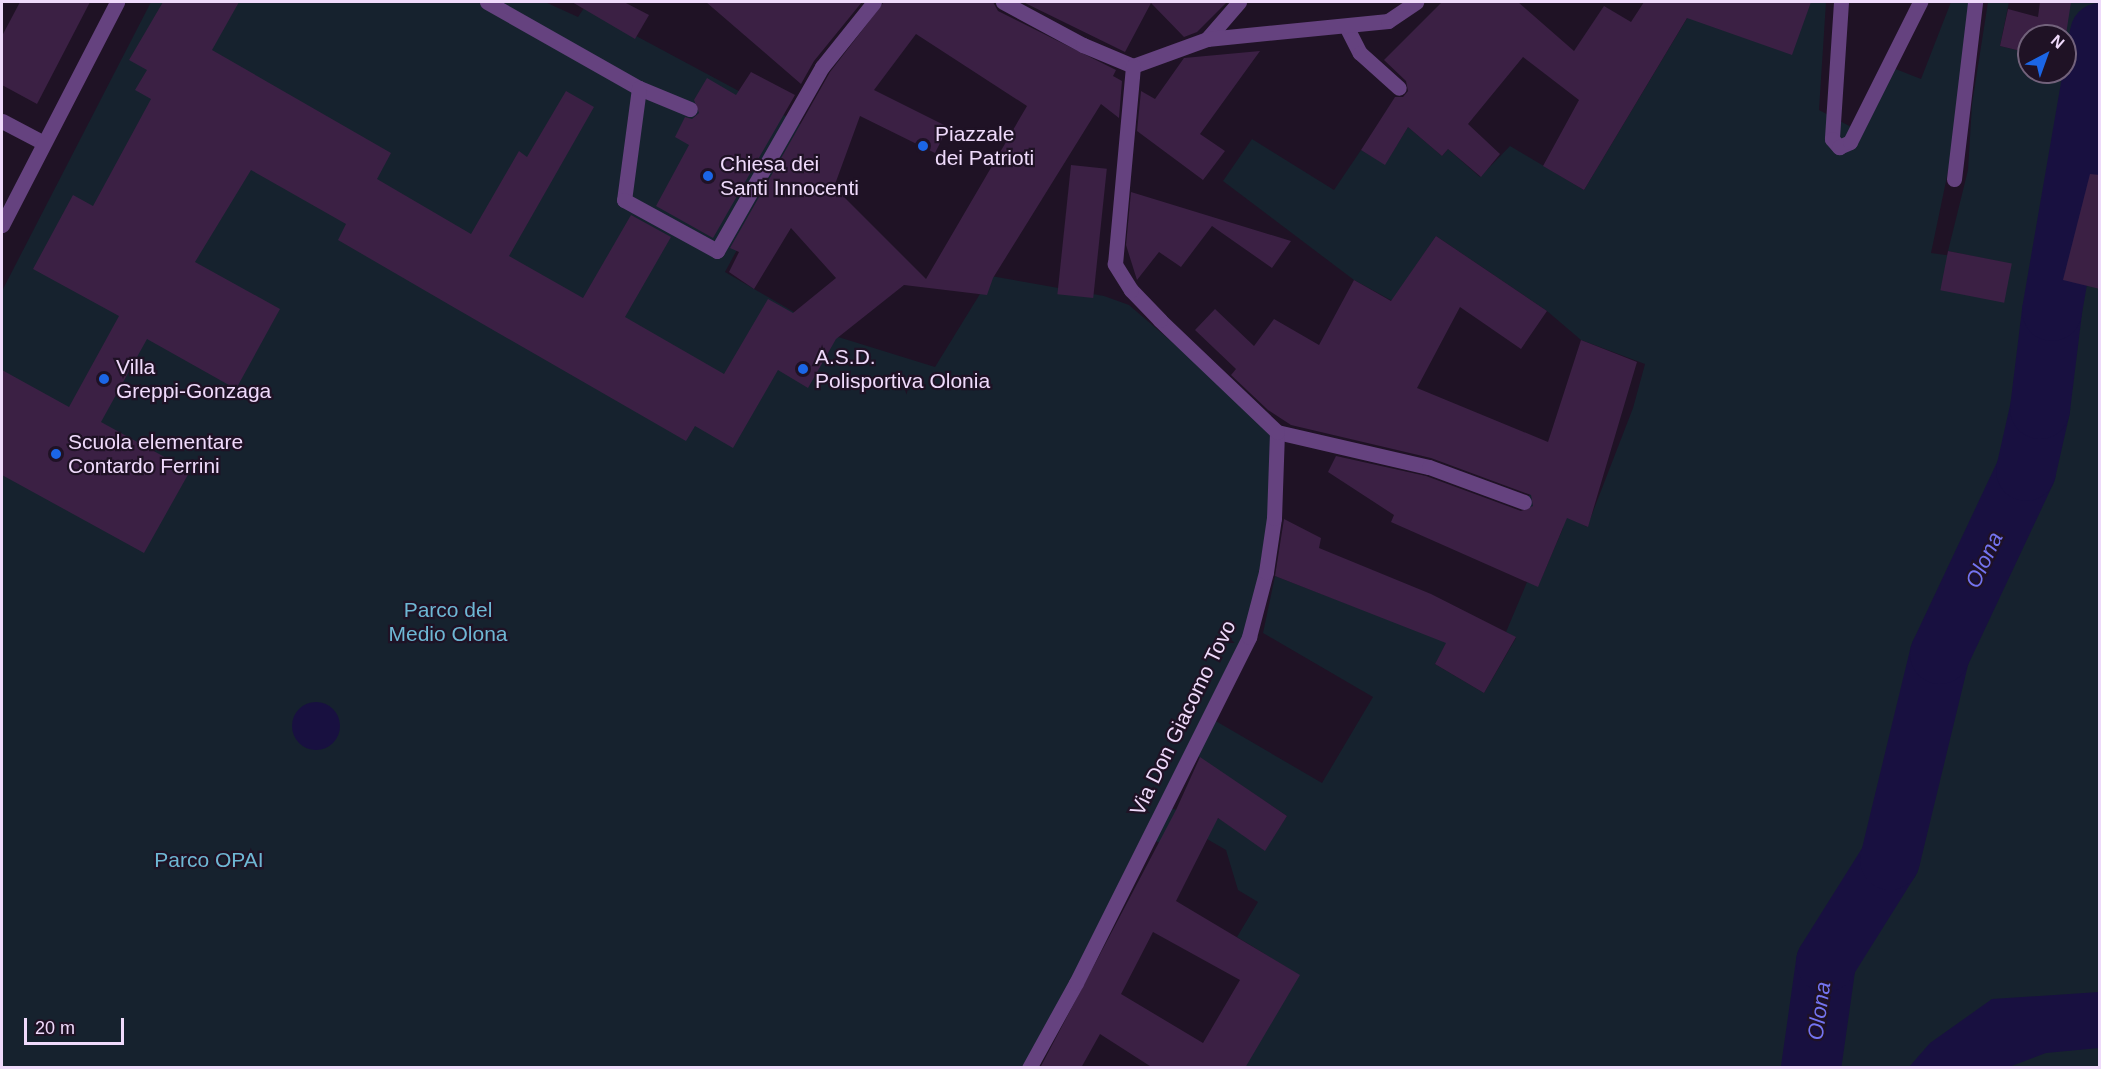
<!DOCTYPE html>
<style>
body{margin:0}
#map{position:relative;width:2101px;height:1069px;overflow:hidden;background:#1f1225;font-family:Helvetica,sans-serif}
div>[style]{position:absolute}
.green>*{inset:0;background:#16222e}
.water>*{inset:0;background:#181040}
.round{border-radius:50%}
.river>*{height:60px;margin:-30px;padding:0 30px;transform-origin:30px;border-radius:30px;background:#181040}
.building>*{inset:0;background:#3b2044;transform-origin:0 0}
.minor>*{height:15px;margin:-7.5px;padding:0 7.5px;transform-origin:7.5px;border-radius:7.5px;background:#65427f}
.dots>*{width:16px;height:16px;translate:-50% -50%;box-sizing:border-box;border:3px solid #1f1225;border-radius:50%}
span{translate:-50% -50%;white-space:nowrap;text-align:center;line-height:1.15;-webkit-text-stroke:4.5px #1f1225;paint-order:stroke}
.poi-label{font-size:21px;color:#efdafb}
.left{translate:0 -50%;text-align:left}
.park-label{font-size:21px;color:#6eb7d4}
.street-label{font-size:21px;color:#efdafb}
.water-label{font-size:22px;color:#7474f0;font-style:italic}
.frame{position:absolute;inset:0;border:3px solid #efdafb;pointer-events:none}
.north{position:absolute;left:2017px;top:24px;width:60px;height:60px;box-sizing:border-box;background:#1f1225;border:2px solid #72627b;border-radius:50%;rotate:41deg;font-size:16px;font-weight:700;line-height:24px;text-align:center;color:#efdafb}
.north::after{content:'';display:block;margin:auto;width:21px;height:27px;background:#1b66e6;clip-path:polygon(50% 0,100% 100%,50% 72%,0 100%)}
.scale{position:absolute;left:24px;top:1018px;width:100px;height:27px;box-sizing:border-box;border:3px solid #efdafb;border-top:0;padding-left:8px;font-size:18px;line-height:21px;white-space:nowrap;color:#efdafb;-webkit-text-stroke:4px #1f1225;paint-order:stroke}
</style>
<div id="map">
<div class="green">
<i style="clip-path:polygon(151px 2px,545px 2px,578px 17px,584px 8px,804px 126px,725px 272px,835px 336px,935px 367px,991px 276px,1104px 296px,1129px 305px,1277px 432px,1277px 460px,1249px 637px,1029px 1067px,2px 1067px,2px 291px)"></i>
<i style="clip-path:polygon(1729px 2px,1733px 2px,1723px 31px,1807px 12px,1776px 2px,1826px 2px,1819px 110px,1855px 129px,1893px 68px,1921px 79px,1951px 2px,1969px 2px,1964px 95px,1931px 253px,2011px 264px,1948px 251px,1968px 170px,1972px 104px,1988px 2px,2009px 2px,2000px 46px,2029px 53px,2029px 72px,2065px 72px,2065px 24px,2071px 2px,2099px 2px,2099px 1067px,1244px 1067px,1299px 975px,1237px 937px,1258px 902px,1238px 890px,1226px 850px,1207px 839px,1195px 863px,1154px 840px,1168px 808px,1220px 819px,1265px 850px,1287px 816px,1197px 756px,1214px 720px,1322px 783px,1373px 697px,1263px 633px,1275px 576px,1447px 642px,1435px 664px,1484px 693px,1516px 638px,1506px 632px,1527px 582px,1538px 586px,1563px 528px,1523px 507px,1530px 494px,1587px 527px,1633px 408px,1645px 364px,1581px 340px,1547px 311px,1436px 236px,1411px 273px,1416px 314px,1354px 280px,1223px 181px,1252px 139px,1334px 190px,1361px 150px,1385px 164px,1408px 127px,1442px 156px,1448px 149px,1480px 177px,1510px 146px,1584px 190px,1695px 5px,1719px 17px)"></i>
</div>
<div class="water">
<i class="round" style="left:292px;top:702px;width:48px;height:48px"></i>
<i style="clip-path:polygon(2099px 992px,2099px 1048px,2046px 1053px,2009px 1067px,1909px 1067px,1930px 1043px,1992px 999px)"></i>
</div>
<div class="river">
<i style="left:1811px;top:1068px;width:107px;rotate:-81.9deg"></i>
<i style="left:1826px;top:962px;width:120px;rotate:-57.9deg"></i>
<i style="left:1890px;top:860px;width:212px;rotate:-76.4deg"></i>
<i style="left:1940px;top:654px;width:202px;rotate:-64.8deg"></i>
<i style="left:2026px;top:471px;width:64px;rotate:-77.3deg"></i>
<i style="left:2040px;top:409px;width:99px;rotate:-83deg"></i>
<i style="left:2052px;top:311px;width:282px;rotate:-80.2deg"></i>
</div>
<div class="building">
<i style="clip-path:polygon(20px 2px,90px 2px,37px 104px,2px 85px,2px 36px)"></i>
<i style="clip-path:polygon(evenodd,163px 2px,239px 2px,212px 50px,391px 153px,377px 179px,471px 234px,519px 151px,527px 157px,566px 91px,594px 107px,509px 256px,583px 298px,631px 215px,671px 237px,625px 317px,724px 374px,768px 299px,793px 313px,836px 278px,791px 228px,754px 289px,729px 272px,739px 252px,730px 248px,830px 72px,884px 2px,993px 2px,998px 11px,1116px 70px,1113px 76px,1122px 81px,1119px 118px,1101px 104px,993px 278px,987px 295px,904px 285px,836px 339px,808px 388px,778px 370px,733px 448px,695px 426px,686px 441px,455px 308px,338px 240px,346px 224px,251px 170px,195px 262px,280px 309px,236px 389px,147px 339px,101px 422px,190px 471px,144px 553px,2px 475px,2px 370px,69px 407px,119px 316px,33px 269px,73px 195px,93px 206px,151px 99px,135px 90px,147px 70px,129px 60px,163px 2px,916px 34px,1027px 106px,926px 279px,834px 187px,860px 116px,935px 153px,948px 127px,874px 90px,916px 34px)"></i>
<i style="clip-path:polygon(572px 2px,624px 2px,649px 15px,635px 39px)"></i>
<i style="clip-path:polygon(706px 2px,862px 2px,814px 61px,801px 84px)"></i>
<i style="clip-path:polygon(1023px 2px,1227px 2px,1197px 32px,1184px 37px,1151px 3px,1125px 52px)"></i>
<i style="clip-path:polygon(1442px 2px,1518px 2px,1574px 51px,1604px 6px,1631px 22px,1644px 2px,1811px 2px,1792px 55px,1687px 18px,1584px 190px,1543px 166px,1579px 100px,1523px 57px,1468px 124px,1500px 154px,1481px 177px,1448px 149px,1442px 156px,1408px 127px,1385px 165px,1361px 150px,1395px 97px,1403px 97px,1408px 91px,1406px 81px,1384px 60px)"></i>
<i style="clip-path:polygon(2040px 2px,2071px 2px,2065px 41px,2065px 36px,2029px 36px,2029px 53px,2000px 46px,2008px 9px,2038px 17px)"></i>
<i style="clip-path:polygon(1260px 51px,1200px 134px,1225px 151px,1203px 180px,1137px 131px,1141px 91px,1155px 99px,1184px 58px)"></i>
<i style="clip-path:polygon(751px 72px,795px 95px,713px 238px,656px 206px,689px 145px,675px 137px,685px 117px,692px 119px,699px 113px,694px 100px,707px 78px,736px 95px)"></i>
<i style="left:1071px;top:165px;width:36px;height:130px;rotate:6deg"></i>
<i style="clip-path:polygon(2090px 174px,2100px 175px,2100px 289px,2063px 280px)"></i>
<i style="clip-path:polygon(1131px 192px,1206px 215px,1291px 241px,1272px 268px,1212px 226px,1181px 267px,1159px 252px,1137px 280px,1126px 245px)"></i>
<i style="clip-path:polygon(1436px 236px,1547px 311px,1521px 349px,1460px 307px,1417px 388px,1548px 442px,1581px 340px,1637px 362px,1588px 527px,1567px 518px,1538px 587px,1391px 522px,1394px 515px,1328px 472px,1336px 456px,1426px 476px,1521px 511px,1533px 506px,1531px 495px,1431px 458px,1291px 425px,1268px 410px,1231px 375px,1236px 369px,1195px 330px,1215px 309px,1254px 346px,1274px 319px,1319px 345px,1354px 280px,1391px 301px)"></i>
<i style="left:1948px;top:251px;width:65px;height:40px;rotate:11deg"></i>
<i style="clip-path:polygon(1284px 519px,1321px 538px,1319px 548px,1431px 594px,1516px 637px,1484px 693px,1435px 664px,1446px 643px,1275px 576px)"></i>
<i style="clip-path:polygon(evenodd,1200px 757px,1287px 816px,1265px 851px,1218px 818px,1176px 901px,1300px 975px,1245px 1068px,1153px 1068px,1100px 1034px,1081px 1068px,1040px 1068px,1176px 810px,1200px 757px,1153px 932px,1240px 980px,1203px 1043px,1121px 994px,1153px 932px)"></i>
</div>
<div class="minor">
<i style="left:487px;top:2px;width:175px;rotate:29.5deg"></i>
<i style="left:639px;top:88px;width:55px;rotate:22.4deg"></i>
<i style="left:1003px;top:2px;width:91px;rotate:28.3deg"></i>
<i style="left:1083px;top:45px;width:54px;rotate:22.8deg"></i>
<i style="left:1841px;top:2px;width:137px;rotate:93.8deg"></i>
<i style="left:1832px;top:139px;width:11px;rotate:49deg"></i>
<i style="left:1839px;top:147px;width:12px;rotate:-24deg"></i>
<i style="left:1850px;top:142px;width:157px;rotate:-63.4deg"></i>
<i style="left:1346px;top:26px;width:30px;rotate:63deg"></i>
<i style="left:1360px;top:53px;width:52px;rotate:41.9deg"></i>
<i style="left:1207px;top:39px;width:49px;rotate:-49.1deg"></i>
<i style="left:1133px;top:66px;width:79px;rotate:-20deg"></i>
<i style="left:1207px;top:39px;width:182px;rotate:-5.7deg"></i>
<i style="left:1388px;top:21px;width:34px;rotate:-34deg"></i>
<i style="left:639px;top:88px;width:113px;rotate:97.6deg"></i>
<i style="left:624px;top:200px;width:106px;rotate:28.7deg"></i>
<i style="left:717px;top:251px;width:212px;rotate:-60.3deg"></i>
<i style="left:822px;top:67px;width:83px;rotate:-51.3deg"></i>
<i style="left:2px;top:121px;width:47px;rotate:27.6deg"></i>
<i style="left:1954px;top:179px;width:178px;rotate:-83.2deg"></i>
<i style="left:2px;top:225px;width:251px;rotate:-62.7deg"></i>
<i style="left:1277px;top:432px;width:156px;rotate:13deg"></i>
<i style="left:1429px;top:467px;width:101px;rotate:20.2deg"></i>
<i style="left:1029px;top:1068px;width:97px;rotate:-61.1deg"></i>
<i style="left:1076px;top:983px;width:387px;rotate:-63.4deg"></i>
<i style="left:1249px;top:637px;width:67px;rotate:-75.3deg"></i>
<i style="left:1266px;top:572px;width:55px;rotate:-81.6deg"></i>
<i style="left:1274px;top:518px;width:86px;rotate:-88deg"></i>
<i style="left:1277px;top:432px;width:162px;rotate:-136.3deg"></i>
<i style="left:1160px;top:320px;width:42px;rotate:-134deg"></i>
<i style="left:1131px;top:290px;width:31px;rotate:-122deg"></i>
<i style="left:1115px;top:264px;width:199px;rotate:-84.8deg"></i>
</div>
<div class="dots">
<i style="left:923px;top:146px;background:#1b66e6"></i>
<i style="left:708px;top:176px;background:#1b66e6"></i>
<i style="left:803px;top:369px;background:#1b66e6"></i>
<i style="left:104px;top:379px;background:#1b66e6"></i>
<i style="left:56px;top:454px;background:#1b66e6"></i>
</div>
<div class="poi-label">
<span class="left" style="left:935px;top:146px">Piazzale<br>dei Patrioti</span>
<span class="left" style="left:720px;top:176px">Chiesa dei<br>Santi Innocenti</span>
<span class="left" style="left:815px;top:369px">A.S.D.<br>Polisportiva Olonia</span>
<span class="left" style="left:116px;top:379px">Villa<br>Greppi-Gonzaga</span>
<span class="left" style="left:68px;top:454px">Scuola elementare<br>Contardo Ferrini</span>
</div>
<div class="park-label">
<span style="left:448px;top:622px">Parco del<br>Medio Olona</span>
<span style="left:209px;top:860px">Parco OPAI</span>
</div>
<div class="street-label">
<span style="left:1183px;top:718px;rotate:-64deg">Via Don Giacomo Tovo</span>
</div>
<div class="water-label">
<span style="left:1984px;top:560px;rotate:-65deg">Olona</span>
<span style="left:1819px;top:1011px;rotate:-82deg">Olona</span>
</div>
<div class="frame"></div>
<div class="north">N</div>
<div class="scale">20 m</div>
</div>
